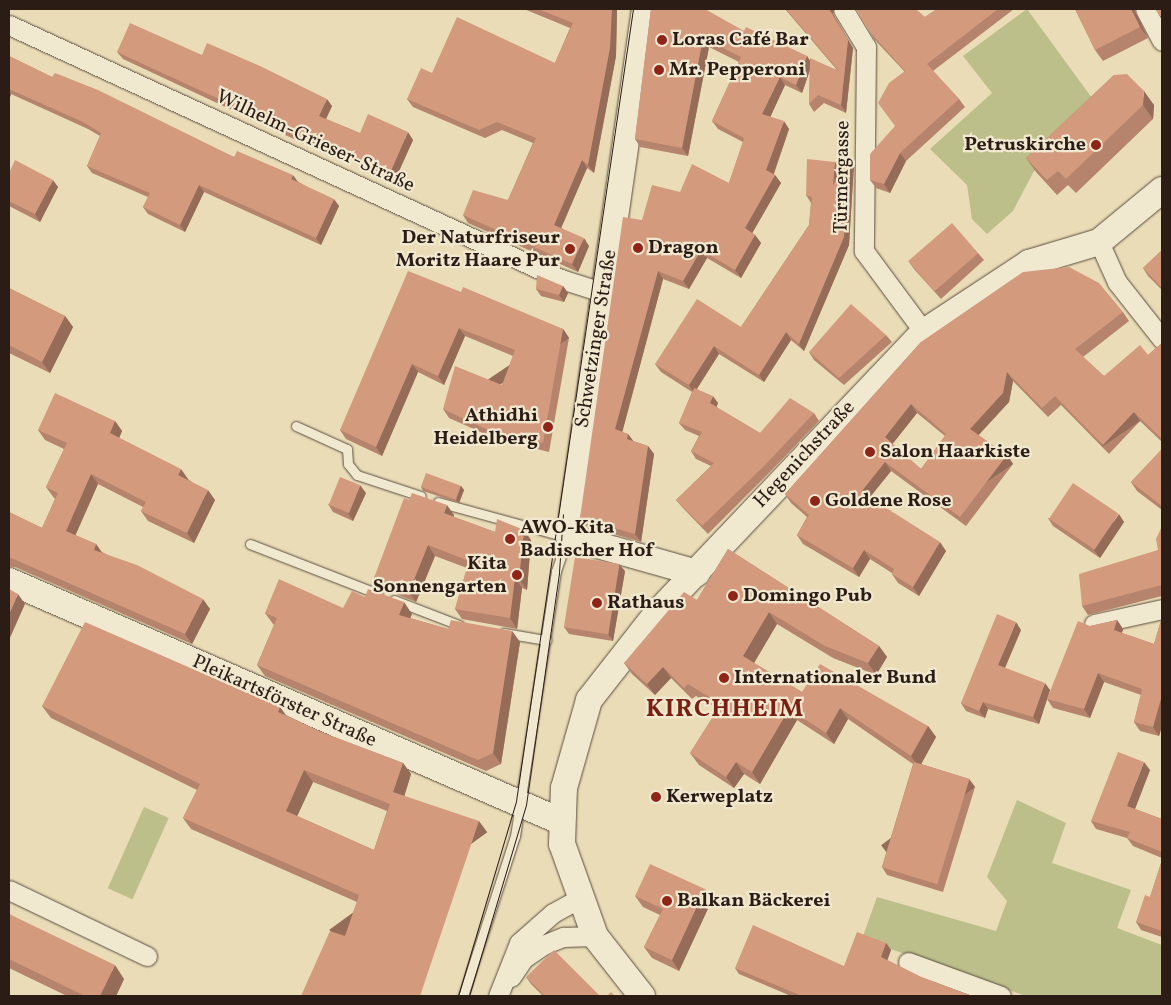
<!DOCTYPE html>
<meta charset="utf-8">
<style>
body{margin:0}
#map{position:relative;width:1171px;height:1005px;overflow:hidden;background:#e9dcb7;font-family:Vollkorn,serif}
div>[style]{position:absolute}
.green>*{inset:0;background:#bcbf8a;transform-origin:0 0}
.roads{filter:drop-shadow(0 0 1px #5a4c3e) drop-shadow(0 0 1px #5a4c3e)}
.lane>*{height:9px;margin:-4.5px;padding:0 4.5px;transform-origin:4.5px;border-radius:4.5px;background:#f1e8d0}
.street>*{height:19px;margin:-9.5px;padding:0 9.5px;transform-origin:9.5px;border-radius:9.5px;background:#f1e8d0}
.secondary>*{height:26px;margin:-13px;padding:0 13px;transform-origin:13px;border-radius:13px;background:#f1e8d0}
.tram>*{height:1px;margin:-0.5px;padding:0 0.5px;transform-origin:0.5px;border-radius:0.5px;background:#2b1c16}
.wall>*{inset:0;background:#b6846c}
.shaded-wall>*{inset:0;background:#946c58;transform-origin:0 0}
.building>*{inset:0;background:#d49a7e;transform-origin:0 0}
.dots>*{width:14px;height:14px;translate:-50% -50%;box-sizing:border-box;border:2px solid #f1e8d0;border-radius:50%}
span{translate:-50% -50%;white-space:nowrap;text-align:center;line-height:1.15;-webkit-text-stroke:4.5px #f1e8d0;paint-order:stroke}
.poi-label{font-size:20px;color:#2b1c16;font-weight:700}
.left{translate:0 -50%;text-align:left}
.right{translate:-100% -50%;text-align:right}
.street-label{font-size:20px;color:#2b1c16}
.district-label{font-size:25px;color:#7a1f14;font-weight:700;letter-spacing:1px}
.frame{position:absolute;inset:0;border:10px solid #2b1c16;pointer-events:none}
</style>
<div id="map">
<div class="green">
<i style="clip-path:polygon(1027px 9px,1100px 109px,1034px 171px,1013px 211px,987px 234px,972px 219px,967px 185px,930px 149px,992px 93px,963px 56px)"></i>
<i style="clip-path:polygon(1017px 800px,1066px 823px,1052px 863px,1131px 890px,1117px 928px,1162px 945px,1162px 996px,1026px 996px,862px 939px,877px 897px,996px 931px,1007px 901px,987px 877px)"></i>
<i style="left:144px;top:807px;width:27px;height:89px;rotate:24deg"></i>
</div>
<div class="roads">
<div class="lane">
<i style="left:296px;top:426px;width:56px;rotate:24.3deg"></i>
<i style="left:347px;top:449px;width:15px;rotate:86deg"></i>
<i style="left:348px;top:464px;width:14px;rotate:51deg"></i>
<i style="left:357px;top:475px;width:67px;rotate:18.2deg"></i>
<i style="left:438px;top:502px;width:133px;rotate:15.3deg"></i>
<i style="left:250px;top:544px;width:137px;rotate:21.3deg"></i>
<i style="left:394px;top:600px;width:70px;rotate:21deg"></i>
<i style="left:504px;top:633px;width:43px;rotate:9.5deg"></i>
<i style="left:463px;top:996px;width:168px;rotate:-72deg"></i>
<i style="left:515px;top:836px;width:268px;rotate:-81.2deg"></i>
<i style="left:556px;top:571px;width:34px;rotate:-71deg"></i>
</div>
<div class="street">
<i style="left:843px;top:9px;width:44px;rotate:58.8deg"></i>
<i style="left:866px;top:47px;width:204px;rotate:90.6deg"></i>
<i style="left:864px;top:251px;width:101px;rotate:53.5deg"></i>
<i style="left:1145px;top:9px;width:36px;rotate:62deg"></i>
<i style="left:9px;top:25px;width:608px;rotate:24.71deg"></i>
<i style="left:561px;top:279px;width:46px;rotate:17.7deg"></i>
<i style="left:1099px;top:242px;width:44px;rotate:65.8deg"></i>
<i style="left:1117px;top:282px;width:73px;rotate:51.7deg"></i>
<i style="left:1094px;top:624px;width:70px;rotate:-12.4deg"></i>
<i style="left:9px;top:890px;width:153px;rotate:25.6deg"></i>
<i style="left:908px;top:962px;width:99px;rotate:20.1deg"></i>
<i style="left:511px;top:977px;width:23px;rotate:-56deg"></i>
<i style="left:524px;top:958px;width:23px;rotate:-34deg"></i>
<i style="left:543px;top:945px;width:22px;rotate:-22deg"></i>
<i style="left:563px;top:937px;width:32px;rotate:-2deg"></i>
<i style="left:498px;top:996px;width:57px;rotate:-68.4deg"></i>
<i style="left:519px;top:943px;width:45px;rotate:-41.4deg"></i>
<i style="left:553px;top:913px;width:29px;rotate:-29deg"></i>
</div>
<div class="secondary">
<i style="left:645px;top:9px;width:533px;rotate:98.19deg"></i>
<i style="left:569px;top:537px;width:133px;rotate:15.7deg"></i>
<i style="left:9px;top:581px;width:601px;rotate:23.54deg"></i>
<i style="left:642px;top:996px;width:76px;rotate:-128.1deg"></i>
<i style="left:595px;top:936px;width:98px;rotate:-109.7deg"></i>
<i style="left:562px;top:844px;width:56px;rotate:-88deg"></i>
<i style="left:564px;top:788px;width:91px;rotate:-74.1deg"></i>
<i style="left:589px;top:700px;width:112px;rotate:-51.9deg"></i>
<i style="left:658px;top:612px;width:386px;rotate:-46.5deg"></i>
<i style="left:924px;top:332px;width:126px;rotate:-33.3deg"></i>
<i style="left:1029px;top:263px;width:73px;rotate:-16.7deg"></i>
<i style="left:1099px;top:242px;width:82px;rotate:-39.5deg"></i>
</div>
</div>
<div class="tram">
<i style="left:458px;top:996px;width:203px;rotate:-73.4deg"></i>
<i style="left:516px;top:801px;width:801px;rotate:-81.6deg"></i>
<i style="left:469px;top:996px;width:199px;rotate:-73.4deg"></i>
<i style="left:526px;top:805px;width:235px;rotate:-81.9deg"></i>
<i style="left:559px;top:572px;width:58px;rotate:-86.1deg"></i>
</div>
<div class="wall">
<i style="clip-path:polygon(524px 9px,617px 9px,616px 56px,594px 173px,587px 168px,561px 228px,589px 246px,578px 272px,468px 223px,463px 215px,508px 200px,533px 143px,502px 130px,485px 138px,413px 107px,407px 99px,432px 73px,555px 63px,570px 28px)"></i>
<i style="clip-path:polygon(651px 9px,744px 31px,807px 56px,810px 61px,837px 70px,785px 9px,835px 9px,833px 14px,853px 48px,846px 113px,824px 103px,814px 112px,809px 104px,810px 70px,802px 93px,785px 85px,770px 117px,789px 129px,774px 174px,781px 183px,752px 233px,755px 235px,761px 243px,741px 278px,707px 258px,689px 289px,663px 279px,622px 432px,628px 434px,633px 441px,648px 446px,654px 454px,641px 542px,586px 526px,580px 518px,642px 220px,680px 192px,729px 183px,743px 142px,718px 129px,712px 121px,739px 62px,709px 47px,688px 156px,640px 147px,635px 139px)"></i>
<i style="clip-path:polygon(937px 9px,1014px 9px,933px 71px,959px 99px,965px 107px,906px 161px,890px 193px,876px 188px,870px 180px,895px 126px,904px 71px,874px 39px,869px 31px,925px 17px)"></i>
<i style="clip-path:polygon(1075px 9px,1134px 9px,1148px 38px,1103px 61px,1095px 50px)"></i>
<i style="clip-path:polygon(117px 52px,202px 55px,332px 106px,326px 119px,360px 133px,413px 140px,395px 180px,315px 142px,313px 148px,123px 59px)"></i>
<i style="clip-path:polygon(9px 56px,52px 77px,234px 157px,297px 181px,339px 206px,321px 245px,204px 192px,185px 232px,148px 214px,143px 207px,148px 197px,92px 173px,87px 166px,100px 136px,88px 129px,11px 94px,9px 100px)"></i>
<i style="clip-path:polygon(1114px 75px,1154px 105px,1153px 119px,1076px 193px,1068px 185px,1057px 195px,1036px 172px,1026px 158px)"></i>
<i style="clip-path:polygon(835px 162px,840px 169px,840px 171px,854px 164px,849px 245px,804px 351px,791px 340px,764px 382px,719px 354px,697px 389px,718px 403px,716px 407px,760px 433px,814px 413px,819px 421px,770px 472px,708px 534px,682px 507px,676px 500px,711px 466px,696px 459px,691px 451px,699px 436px,685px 430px,679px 423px,692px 392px,661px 372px,655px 364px,741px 327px,809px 225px,811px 203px,806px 195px)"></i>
<i style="clip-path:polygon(9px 173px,58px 187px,40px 222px,9px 206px)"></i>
<i style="clip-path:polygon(1162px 250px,1162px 290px,1148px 276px,1143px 268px)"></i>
<i style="clip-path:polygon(978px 253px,984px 260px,941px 299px,914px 269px,909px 262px)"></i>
<i style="clip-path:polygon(563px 286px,568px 293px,564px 302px,541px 296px,536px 289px)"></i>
<i style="clip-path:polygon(9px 288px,65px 316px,73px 327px,50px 373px,9px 353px)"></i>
<i style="clip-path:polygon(461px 292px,563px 329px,569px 338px,549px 452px,494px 438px,449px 418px,443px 409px,502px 385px,513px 356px,465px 336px,444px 385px,418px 372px,382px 456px,346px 439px,340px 430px)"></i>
<i style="clip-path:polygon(evenodd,1123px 312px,1129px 321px,1083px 357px,1104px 376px,1148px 355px,1162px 343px,1162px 442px,1140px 421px,1109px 454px,1061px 405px,1048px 417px,1013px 381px,1009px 402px,978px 435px,1007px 455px,1013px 464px,966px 526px,891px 471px,869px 498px,946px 551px,919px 596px,898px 583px,892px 574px,892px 573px,870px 559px,859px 577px,803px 544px,797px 535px,807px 517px,791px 503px,785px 494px,921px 342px,1123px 312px,917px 413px,945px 436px,921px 469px,892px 444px,917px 413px)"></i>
<i style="clip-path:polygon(886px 335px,892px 342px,844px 385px,814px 360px,809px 352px)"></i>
<i style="clip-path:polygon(115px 421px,122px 431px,119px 438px,188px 479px,215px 500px,194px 543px,148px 521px,141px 511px,143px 507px,98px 484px,75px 535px,96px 544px,102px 552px,210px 609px,192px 644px,15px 567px,9px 568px,9px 512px,42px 528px,55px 499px,54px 498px,46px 487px,64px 449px,45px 440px,38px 430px)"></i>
<i style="clip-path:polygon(1162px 449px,1162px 510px,1137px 491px,1131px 482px)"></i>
<i style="clip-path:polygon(461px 486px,464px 490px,459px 503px,423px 491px,421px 487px)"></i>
<i style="clip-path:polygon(366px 493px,353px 521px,333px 512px,328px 504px)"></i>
<i style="clip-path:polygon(409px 500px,454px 515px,454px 517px,495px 532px,531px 540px,527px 590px,522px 588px,517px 629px,462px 619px,455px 609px,467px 568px,435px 556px,416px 602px,381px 588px,374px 578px)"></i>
<i style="clip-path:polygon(1048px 518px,1124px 522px,1100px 558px,1053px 526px)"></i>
<i style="clip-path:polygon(1162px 526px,1162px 596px,1088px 615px,1082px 606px,1158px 550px)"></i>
<i style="clip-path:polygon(728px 549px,879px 646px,887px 657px,876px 675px,833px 658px,777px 624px,754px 663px,802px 692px,928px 726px,936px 737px,921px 764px,969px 779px,975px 787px,943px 892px,887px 875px,882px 867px,913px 764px,848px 719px,834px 744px,797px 720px,760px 784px,744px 774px,734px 788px,699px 765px,690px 753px,718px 709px,696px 696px,692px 699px,671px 678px,655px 695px,632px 674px,624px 663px,697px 600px)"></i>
<i style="clip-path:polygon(625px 571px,613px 641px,569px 634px,564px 627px)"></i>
<i style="clip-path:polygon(365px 597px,412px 614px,410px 618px,448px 629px,512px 631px,520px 642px,501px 764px,486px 771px,265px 676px,257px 665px,274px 625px,273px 624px,265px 613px,343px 608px)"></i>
<i style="clip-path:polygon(1162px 617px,1162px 726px,1159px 736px,1140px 731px,1134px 722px,1141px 695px,1104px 682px,1090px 718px,1053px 708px,1047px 699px,1039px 724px,988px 709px,985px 718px,966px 711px,961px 703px,1021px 630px,1005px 668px,1050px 690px,1047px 698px,1090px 626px,1117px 620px,1123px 629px,1122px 633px,1154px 644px)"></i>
<i style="clip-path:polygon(evenodd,42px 706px,280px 707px,286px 715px,321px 732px,403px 763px,411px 774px,404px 796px,487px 832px,345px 936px,357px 902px,191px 829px,183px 818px,197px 790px,51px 718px,42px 706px,313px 782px,387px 811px,374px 850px,297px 816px,313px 782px)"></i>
<i style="clip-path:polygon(1150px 770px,1135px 809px,1162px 819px,1162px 858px,1133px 846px,1127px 838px,1096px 829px,1091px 821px)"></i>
<i style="clip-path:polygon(1162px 860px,1162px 937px,1141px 930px,1136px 922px,1150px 897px)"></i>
<i style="clip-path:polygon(635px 896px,712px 900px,679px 971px,652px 958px,644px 947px,660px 915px,643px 907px)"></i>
<i style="clip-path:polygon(9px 914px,124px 979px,116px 996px,67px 996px,9px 968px)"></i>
<i style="clip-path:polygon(886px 943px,891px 950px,887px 960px,921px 977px,972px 996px,791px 996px,739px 974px,735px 968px,844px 966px)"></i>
<i style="clip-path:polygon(526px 977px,600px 996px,543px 996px,531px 984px)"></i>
</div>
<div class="shaded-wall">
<i style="clip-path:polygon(612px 9px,617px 9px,616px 56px,594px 173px,588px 165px)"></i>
<i style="clip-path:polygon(829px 9px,835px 9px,833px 14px,853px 48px,846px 113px,841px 105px,848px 40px)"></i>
<i style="clip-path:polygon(1131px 9px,1134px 9px,1148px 38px,1140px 27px)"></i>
<i style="clip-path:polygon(703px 38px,709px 47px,688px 156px,682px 148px)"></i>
<i style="clip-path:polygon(807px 56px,812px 64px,802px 93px,796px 85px)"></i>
<i style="clip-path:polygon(780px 77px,785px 85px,768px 122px,762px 114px)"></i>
<i style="clip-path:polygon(9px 91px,11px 94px,9px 100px)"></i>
<i style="clip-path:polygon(1144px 91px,1154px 105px,1153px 119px,1143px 105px)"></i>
<i style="clip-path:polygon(327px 99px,332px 106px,324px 123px,319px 116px)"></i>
<i style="clip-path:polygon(784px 121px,789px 129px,772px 178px,766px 170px)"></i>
<i style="clip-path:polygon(408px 132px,413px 140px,395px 180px,390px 173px)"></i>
<i style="clip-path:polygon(310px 135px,315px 142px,313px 148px,308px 140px)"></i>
<i style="clip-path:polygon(900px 153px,906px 161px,890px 193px,884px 184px)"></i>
<i style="clip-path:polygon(848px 157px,854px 164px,849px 245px,804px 351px,799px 344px)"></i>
<i style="clip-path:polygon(582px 160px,587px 168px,559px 233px,554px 225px)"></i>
<i style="clip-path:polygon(835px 162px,840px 169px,838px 192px,833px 185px)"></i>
<i style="clip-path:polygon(293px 175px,298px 182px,291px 179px)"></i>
<i style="clip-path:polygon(775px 175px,781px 183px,750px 237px,745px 228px)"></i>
<i style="clip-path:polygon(53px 180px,58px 187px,40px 222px,35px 214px)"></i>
<i style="clip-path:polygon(199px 185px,204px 192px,185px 232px,180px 225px)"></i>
<i style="clip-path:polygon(334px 199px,339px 206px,321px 245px,316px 238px)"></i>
<i style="clip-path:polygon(755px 235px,761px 243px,741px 278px,735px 270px)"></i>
<i style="clip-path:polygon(584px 238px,589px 246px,578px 272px,572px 264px)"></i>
<i style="clip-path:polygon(701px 250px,707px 258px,689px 289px,683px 281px)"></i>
<i style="clip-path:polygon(658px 271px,663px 279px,621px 437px,615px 429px)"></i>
<i style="clip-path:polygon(563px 286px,568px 293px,564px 302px,559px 295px)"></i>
<i style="clip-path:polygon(65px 316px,73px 327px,50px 373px,42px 362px)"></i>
<i style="clip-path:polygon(459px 328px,465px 336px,444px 385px,438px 376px)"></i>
<i style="left:563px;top:329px;width:11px;height:116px;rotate:56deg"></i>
<i style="clip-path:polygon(786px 332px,791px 340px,764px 382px,759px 375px)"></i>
<i style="clip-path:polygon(714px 346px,719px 354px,694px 393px,689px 385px)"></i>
<i style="clip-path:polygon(412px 364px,418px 372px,382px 456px,376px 447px)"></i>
<i style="clip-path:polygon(1007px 372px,1013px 381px,1009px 402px,976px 438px,970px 429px)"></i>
<i style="clip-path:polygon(713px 396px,718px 403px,715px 411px,710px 403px)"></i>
<i style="clip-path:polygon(911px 404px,917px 413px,891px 446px,885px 437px)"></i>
<i style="left:1134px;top:412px;width:11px;height:45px;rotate:56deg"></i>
<i style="clip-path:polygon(115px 421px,122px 431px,117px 443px,110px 433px)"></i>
<i style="clip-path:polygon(628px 434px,634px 442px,627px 439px)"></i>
<i style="clip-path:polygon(648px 446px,654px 454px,641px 542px,635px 534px)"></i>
<i style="left:1007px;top:455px;width:11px;height:78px;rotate:56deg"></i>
<i style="clip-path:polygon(885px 462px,891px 471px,867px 501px,861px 492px)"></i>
<i style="clip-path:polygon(181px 469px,188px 479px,185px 485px,178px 475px)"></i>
<i style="clip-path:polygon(91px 474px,98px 484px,73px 541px,66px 531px)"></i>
<i style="clip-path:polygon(360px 485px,366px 493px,353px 521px,348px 513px)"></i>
<i style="clip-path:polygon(461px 486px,464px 490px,459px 503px,456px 500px)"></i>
<i style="clip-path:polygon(208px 490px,215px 500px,194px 543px,187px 533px)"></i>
<i style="clip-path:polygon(447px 505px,454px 515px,451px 523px,444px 513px)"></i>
<i style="clip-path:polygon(1119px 514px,1124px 522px,1100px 558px,1094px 550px)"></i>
<i style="clip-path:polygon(524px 530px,531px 540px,527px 590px,519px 579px)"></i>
<i style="clip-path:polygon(940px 542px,946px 551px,919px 596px,913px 587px)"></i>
<i style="clip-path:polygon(96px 544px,103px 555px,94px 550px)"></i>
<i style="clip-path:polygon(428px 545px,435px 556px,416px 602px,409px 592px)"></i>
<i style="clip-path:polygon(864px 550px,870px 559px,859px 577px,853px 568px)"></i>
<i style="clip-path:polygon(619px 564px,625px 571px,613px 641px,608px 634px)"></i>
<i style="clip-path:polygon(515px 577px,522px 588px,517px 629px,510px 618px)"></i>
<i style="clip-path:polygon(18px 594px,25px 604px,9px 640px,9px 614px)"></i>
<i style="clip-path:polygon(203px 599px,210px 609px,192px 644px,185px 634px)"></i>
<i style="clip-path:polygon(404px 602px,412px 614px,407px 626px,399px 615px)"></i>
<i style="clip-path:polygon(769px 612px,777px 624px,751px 668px,743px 656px)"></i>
<i style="clip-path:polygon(1117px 620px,1123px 629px,1120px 639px,1114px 630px)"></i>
<i style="clip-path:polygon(1016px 622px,1021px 630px,1003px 672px,998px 665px)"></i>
<i style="clip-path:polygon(512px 631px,520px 642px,501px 764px,493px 753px)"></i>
<i style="clip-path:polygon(879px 646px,887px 657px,876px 675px,868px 663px)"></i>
<i style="clip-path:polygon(663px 667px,671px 678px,655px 695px,647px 684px)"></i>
<i style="clip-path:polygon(1098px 673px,1104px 682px,1090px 718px,1084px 709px)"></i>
<i style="clip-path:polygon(1045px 683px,1050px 690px,1039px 724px,1033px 717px)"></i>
<i style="clip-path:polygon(1162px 695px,1162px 726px,1159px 736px,1153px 727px)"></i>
<i style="clip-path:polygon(983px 702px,988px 709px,985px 718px,979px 711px)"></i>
<i style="clip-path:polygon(280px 707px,288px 719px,278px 712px)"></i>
<i style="clip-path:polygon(840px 708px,848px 719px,834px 744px,826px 733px)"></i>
<i style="clip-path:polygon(789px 709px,797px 720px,760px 784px,752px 772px)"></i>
<i style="clip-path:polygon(928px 726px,936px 737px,919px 768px,911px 756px)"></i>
<i style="clip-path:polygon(736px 762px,744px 774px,734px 788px,726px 777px)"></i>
<i style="clip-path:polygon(1144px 762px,1150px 770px,1133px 814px,1127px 806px)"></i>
<i style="clip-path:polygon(403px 763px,411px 774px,402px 804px,393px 792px)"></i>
<i style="clip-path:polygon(304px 770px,313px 782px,294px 823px,286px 811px)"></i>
<i style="left:969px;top:779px;width:10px;height:110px;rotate:53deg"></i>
<i style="left:479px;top:821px;width:14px;height:185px;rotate:54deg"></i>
<i style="clip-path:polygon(705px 889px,712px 900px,679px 971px,672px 960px)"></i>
<i style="clip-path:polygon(886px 943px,891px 950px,886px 964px,881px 957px)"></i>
<i style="clip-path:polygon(115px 965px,124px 979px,116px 996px,100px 996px)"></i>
</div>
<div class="building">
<i style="clip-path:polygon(538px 9px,612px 9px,610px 48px,588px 165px,582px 160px,554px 225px,584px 238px,572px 264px,463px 215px,473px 190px,508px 200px,536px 138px,497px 122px,479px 130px,407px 99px,421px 68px,432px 73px,457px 17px,555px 63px,573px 23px)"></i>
<i style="clip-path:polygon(651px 9px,705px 9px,744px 31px,746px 27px,807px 56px,796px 85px,780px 77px,762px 114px,784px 121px,766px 170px,775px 175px,745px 228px,755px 235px,735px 270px,701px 250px,683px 281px,658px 271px,615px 429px,628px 434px,627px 439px,648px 446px,635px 534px,580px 518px,623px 217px,642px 220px,652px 185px,680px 192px,692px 164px,729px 183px,744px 138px,712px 121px,741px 57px,703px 38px,682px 148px,635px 139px)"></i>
<i style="clip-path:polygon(786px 9px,829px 9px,848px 40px,841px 105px,818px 95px,809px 104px,810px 58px,839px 71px)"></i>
<i style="clip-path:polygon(855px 9px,916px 9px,925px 17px,937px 9px,998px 9px,927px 64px,959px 99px,900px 153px,884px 184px,870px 180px,870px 154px,895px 126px,878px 103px,889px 83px,905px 71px,869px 31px)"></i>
<i style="clip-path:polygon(1075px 9px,1131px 9px,1140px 27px,1095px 50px)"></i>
<i style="clip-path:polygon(1155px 9px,1162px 9px,1162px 15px,1160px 16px)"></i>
<i style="clip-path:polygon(130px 23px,202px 55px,207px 43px,260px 66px,327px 99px,319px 116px,360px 133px,368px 114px,408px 132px,390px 173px,310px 135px,308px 140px,117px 52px)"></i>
<i style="clip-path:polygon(9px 56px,52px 77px,55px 73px,98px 90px,234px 157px,237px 151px,293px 175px,291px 179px,334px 199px,316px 238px,199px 185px,180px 225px,143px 207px,150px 193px,87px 166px,101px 133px,83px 122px,9px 89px)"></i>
<i style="clip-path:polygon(1127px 74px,1144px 91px,1143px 105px,1066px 179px,1058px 171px,1047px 180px,1026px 158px,1114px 75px)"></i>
<i style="clip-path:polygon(848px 157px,844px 237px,799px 344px,786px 332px,759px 375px,714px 346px,689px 385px,655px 364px,697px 299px,741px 327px,809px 225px,812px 197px,806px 195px,807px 159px,835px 162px,833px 185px)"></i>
<i style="clip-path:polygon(15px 160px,53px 180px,35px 214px,9px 201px,9px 173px)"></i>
<i style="left:952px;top:223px;width:40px;height:58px;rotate:49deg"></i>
<i style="clip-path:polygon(1162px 250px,1162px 288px,1143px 268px)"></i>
<i style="clip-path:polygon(evenodd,1069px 267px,1099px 283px,1123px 312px,1075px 349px,1104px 376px,1140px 345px,1148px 355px,1162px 343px,1162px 439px,1134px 412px,1103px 445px,1055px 396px,1042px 408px,1007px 372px,1003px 393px,970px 429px,1007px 455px,960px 517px,885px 462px,861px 492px,940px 542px,913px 587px,892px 574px,894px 569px,864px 550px,853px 568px,797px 535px,809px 515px,785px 494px,921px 342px,1023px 272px,1069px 267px,911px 404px,946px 434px,921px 469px,885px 437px,911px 404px)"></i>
<i style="clip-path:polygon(408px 271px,461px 292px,463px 287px,563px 329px,543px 443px,488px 430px,443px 409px,455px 366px,502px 385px,515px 350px,459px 328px,438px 376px,412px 364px,376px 447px,340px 430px)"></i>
<i style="clip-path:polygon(537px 275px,563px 286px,559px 295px,536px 289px)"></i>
<i style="clip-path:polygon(9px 288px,65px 316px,42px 362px,9px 345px)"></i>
<i style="clip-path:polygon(851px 304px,886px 335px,839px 378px,809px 352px)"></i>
<i style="clip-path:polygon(694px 388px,713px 396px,710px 403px,760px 433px,790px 398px,814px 413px,765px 465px,702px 526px,676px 500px,714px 463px,691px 451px,702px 432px,679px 423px)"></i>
<i style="clip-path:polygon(55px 393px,115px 421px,110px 433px,181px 469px,178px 475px,208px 490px,187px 533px,141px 511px,146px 502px,91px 474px,66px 531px,96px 544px,94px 550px,137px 565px,203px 599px,185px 634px,9px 557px,9px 512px,42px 528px,58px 493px,46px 487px,67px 443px,38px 430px)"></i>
<i style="clip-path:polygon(1162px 449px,1162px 506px,1131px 482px)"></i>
<i style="left:426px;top:473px;width:37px;height:15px;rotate:20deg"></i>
<i style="left:340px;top:477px;width:22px;height:30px;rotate:22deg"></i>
<i style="left:1073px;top:483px;width:55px;height:43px;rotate:34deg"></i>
<i style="clip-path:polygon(412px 493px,447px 505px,444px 513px,495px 532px,497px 519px,524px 530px,519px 579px,515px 577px,510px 618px,455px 609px,469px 561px,428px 545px,409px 592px,374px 578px,404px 498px,409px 500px)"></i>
<i style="clip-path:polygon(1162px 526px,1162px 585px,1082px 606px,1079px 574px,1158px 550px,1156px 539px)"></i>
<i style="clip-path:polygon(728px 549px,879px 646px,868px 663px,825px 646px,769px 612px,743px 656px,802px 692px,820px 664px,928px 726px,911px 756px,840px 708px,826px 733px,789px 709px,752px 772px,736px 762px,726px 777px,690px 753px,721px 704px,688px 684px,684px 688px,663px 667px,647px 684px,624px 663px,684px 592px,697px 600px)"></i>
<i style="left:575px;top:557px;width:45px;height:71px;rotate:9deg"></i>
<i style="clip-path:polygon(279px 579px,343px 608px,352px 591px,365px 597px,368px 589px,404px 602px,399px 615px,448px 629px,451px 620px,512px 631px,493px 753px,478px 760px,257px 665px,277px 618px,265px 613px)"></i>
<i style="clip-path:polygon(9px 589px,18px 594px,9px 614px)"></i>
<i style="clip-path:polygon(997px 614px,1016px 622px,998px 665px,1045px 683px,1033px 717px,983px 702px,979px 711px,961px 703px)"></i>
<i style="clip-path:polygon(1162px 617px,1162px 695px,1153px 727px,1134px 722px,1142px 689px,1098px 673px,1084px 709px,1047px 699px,1078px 621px,1090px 626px,1117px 620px,1114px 630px,1154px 644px)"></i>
<i style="clip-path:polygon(evenodd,85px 622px,280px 707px,278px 712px,321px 732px,403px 763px,393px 792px,479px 821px,420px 996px,301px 996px,330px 931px,345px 936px,359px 895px,183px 818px,200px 784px,42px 706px,85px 622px,304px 770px,390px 804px,374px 850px,286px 811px,304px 770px)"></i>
<i style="clip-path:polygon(1118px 752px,1144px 762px,1127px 806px,1162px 819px,1162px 852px,1127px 838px,1130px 832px,1091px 821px)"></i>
<i style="left:914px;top:762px;width:58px;height:110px;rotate:17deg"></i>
<i style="clip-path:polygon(1162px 860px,1162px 931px,1136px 922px,1145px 895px,1150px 897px)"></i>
<i style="clip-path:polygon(650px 864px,705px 889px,672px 960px,644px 947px,663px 909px,635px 896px)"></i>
<i style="clip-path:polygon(9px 914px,115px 965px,100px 996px,85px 996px,9px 959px)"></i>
<i style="clip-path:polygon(753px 925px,844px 966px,857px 932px,886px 943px,881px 957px,921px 977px,972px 996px,802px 996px,735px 968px)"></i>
<i style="clip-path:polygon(554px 950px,600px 996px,545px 996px,526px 977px)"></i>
<i style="clip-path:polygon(611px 992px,615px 996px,607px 996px)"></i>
</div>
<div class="dots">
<i style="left:662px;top:40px;background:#8f2418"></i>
<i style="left:659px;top:70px;background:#8f2418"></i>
<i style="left:1096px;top:145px;background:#8f2418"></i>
<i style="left:638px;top:248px;background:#8f2418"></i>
<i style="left:570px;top:249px;background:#8f2418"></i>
<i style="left:548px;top:427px;background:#8f2418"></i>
<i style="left:870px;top:452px;background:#8f2418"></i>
<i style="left:815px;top:501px;background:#8f2418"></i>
<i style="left:510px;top:539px;background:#8f2418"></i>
<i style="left:517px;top:575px;background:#8f2418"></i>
<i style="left:733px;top:596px;background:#8f2418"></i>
<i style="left:597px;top:603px;background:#8f2418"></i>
<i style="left:724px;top:678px;background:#8f2418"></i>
<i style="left:656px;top:797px;background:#8f2418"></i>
<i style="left:667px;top:901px;background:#8f2418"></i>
</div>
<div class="poi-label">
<span class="left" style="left:672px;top:40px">Loras Café Bar</span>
<span class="left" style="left:669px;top:70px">Mr. Pepperoni</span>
<span class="right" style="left:1086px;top:145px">Petruskirche</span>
<span class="right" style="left:560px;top:250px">Der Naturfriseur<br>Moritz Haare Pur</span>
<span class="left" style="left:648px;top:248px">Dragon</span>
<span class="right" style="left:538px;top:428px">Athidhi<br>Heidelberg</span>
<span class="left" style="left:880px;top:452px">Salon Haarkiste</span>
<span class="left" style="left:825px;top:501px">Goldene Rose</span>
<span class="left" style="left:520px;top:540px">AWO-Kita<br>Badischer Hof</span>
<span class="right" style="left:507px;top:576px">Kita<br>Sonnengarten</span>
<span class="left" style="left:743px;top:596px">Domingo Pub</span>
<span class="left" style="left:607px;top:603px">Rathaus</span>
<span class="left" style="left:734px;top:678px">Internationaler Bund</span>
<span class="left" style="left:666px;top:797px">Kerweplatz</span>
<span class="left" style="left:677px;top:901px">Balkan Bäckerei</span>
</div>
<div class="street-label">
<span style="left:315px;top:142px;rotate:25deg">Wilhelm-Grieser-Straße</span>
<span style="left:843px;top:177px;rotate:-89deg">Türmergasse</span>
<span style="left:597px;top:339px;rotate:-81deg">Schwetzinger Straße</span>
<span style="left:805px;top:455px;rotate:-47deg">Hegenichstraße</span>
<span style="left:284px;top:702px;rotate:24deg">Pleikartsförster Straße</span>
</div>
<div class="district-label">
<span style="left:725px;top:710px">KIRCHHEIM</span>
</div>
<div class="frame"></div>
</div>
